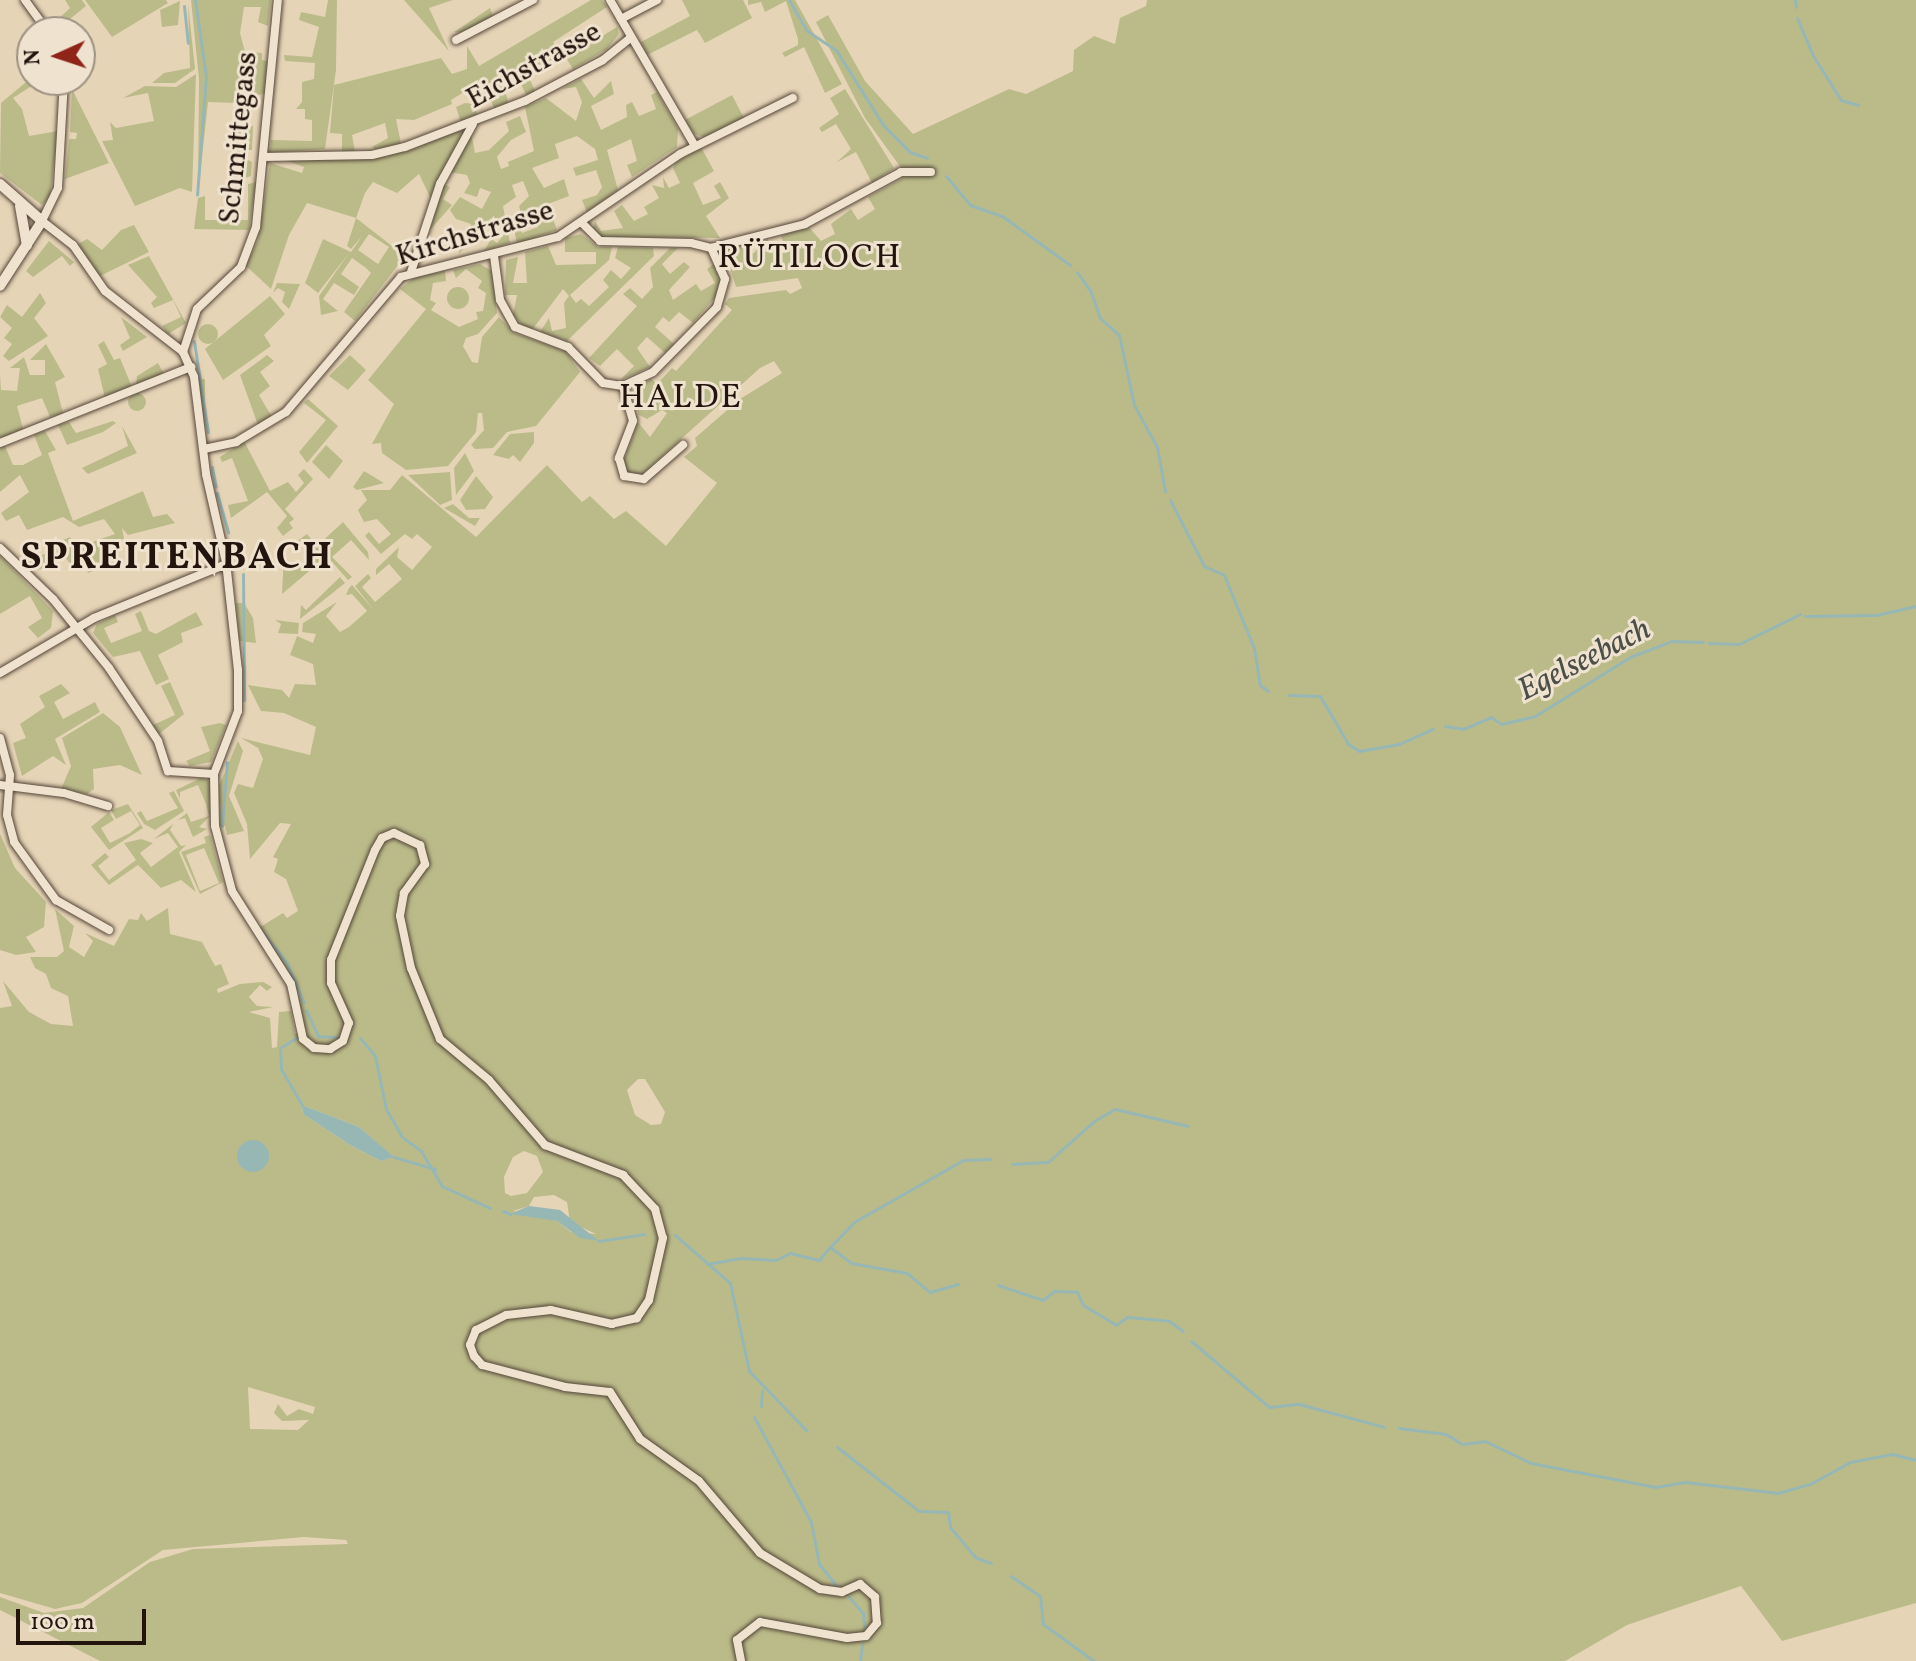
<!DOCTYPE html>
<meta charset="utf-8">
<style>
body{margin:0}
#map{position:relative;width:1916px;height:1661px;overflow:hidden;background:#e6d4b7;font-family:Vollkorn,serif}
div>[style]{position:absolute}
.green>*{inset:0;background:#bbbb8a;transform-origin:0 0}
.round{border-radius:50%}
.water>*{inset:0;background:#97b7b5}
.stream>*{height:3px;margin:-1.5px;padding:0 1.5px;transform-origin:1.5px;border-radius:1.5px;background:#97b7b5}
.roads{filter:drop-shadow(0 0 2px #544538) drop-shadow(0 0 2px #544538)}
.minor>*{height:8px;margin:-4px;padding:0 4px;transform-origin:4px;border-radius:4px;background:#efe3d0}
.tertiary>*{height:10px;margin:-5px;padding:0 5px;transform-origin:5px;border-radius:5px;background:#efe3d0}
span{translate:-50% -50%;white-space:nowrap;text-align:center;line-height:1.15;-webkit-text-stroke:6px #efe3d0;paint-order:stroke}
.street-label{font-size:30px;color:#23150e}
.water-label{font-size:32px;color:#4c4e48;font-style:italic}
.quarter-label{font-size:34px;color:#23150e;letter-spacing:2px}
.district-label{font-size:38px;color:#23150e;font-weight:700;letter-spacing:2px}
.north{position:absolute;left:16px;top:16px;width:80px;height:80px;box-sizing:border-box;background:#efe3d0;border:2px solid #9d9182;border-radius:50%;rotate:267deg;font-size:22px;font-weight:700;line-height:32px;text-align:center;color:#23150e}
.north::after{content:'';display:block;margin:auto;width:28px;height:36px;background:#8f2418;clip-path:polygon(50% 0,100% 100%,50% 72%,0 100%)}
.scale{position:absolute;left:16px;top:1609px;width:130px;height:36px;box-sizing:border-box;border:4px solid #23150e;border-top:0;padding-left:10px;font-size:24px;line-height:28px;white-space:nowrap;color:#23150e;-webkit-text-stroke:6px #efe3d0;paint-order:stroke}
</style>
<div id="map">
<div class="green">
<i style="clip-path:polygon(65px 0,82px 0,86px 6px,59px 28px,55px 22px,70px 8px)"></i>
<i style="clip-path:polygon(85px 0,166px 0,168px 3px,112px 37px)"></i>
<i style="clip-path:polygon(191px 0,271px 0,268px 26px,258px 22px,261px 7px,244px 7px,240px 33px,245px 52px,262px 53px,262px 60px,268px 61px,265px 93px,236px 103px,208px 102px,198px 194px,199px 79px)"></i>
<i style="clip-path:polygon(328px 0,337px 0,336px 70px,325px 149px,270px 153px,271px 140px,312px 141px,312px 120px,305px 119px,305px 109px,296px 109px,302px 102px,302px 82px,314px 79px,315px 63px,285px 61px,284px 55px,312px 57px,319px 27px,299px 20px,301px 12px,325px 17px)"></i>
<i style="clip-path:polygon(404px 0,453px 0,429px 8px,449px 51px)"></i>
<i style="clip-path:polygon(591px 0,602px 0,607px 7px,553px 42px,561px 55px,527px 73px,535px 91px,526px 95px,518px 77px,503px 85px,509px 104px,495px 110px,487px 92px,481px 95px,479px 88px,472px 87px,451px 100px,452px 104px,414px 120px,396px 119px,401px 144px,377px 150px,372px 147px,388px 138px,385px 123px,352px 135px,355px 152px,342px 152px,342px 134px,330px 133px,334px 85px,441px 58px,452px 74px,467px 69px,467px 46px,479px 66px)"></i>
<i style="clip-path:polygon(682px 0,743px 0,752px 18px,705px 43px,697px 30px,647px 55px,641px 42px,690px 16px)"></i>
<i style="clip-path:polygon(748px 0,795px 0,842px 84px,825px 93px,804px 47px,785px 57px,782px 53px,798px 45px,798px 39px,786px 1px,765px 12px,761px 2px,748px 5px)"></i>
<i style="clip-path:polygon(evenodd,1147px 0,1916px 0,1916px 1603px,1782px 1641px,1741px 1586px,1627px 1625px,1565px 1661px,100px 1661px,0 1610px,0 1597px,44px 1613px,83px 1608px,150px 1562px,193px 1549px,348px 1544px,346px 1540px,304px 1537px,163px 1550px,82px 1603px,55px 1609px,0 1593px,0 1008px,12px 1006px,3px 981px,29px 1012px,51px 1024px,73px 1026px,68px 996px,51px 988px,46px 974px,35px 968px,30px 957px,57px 957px,64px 951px,55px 909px,74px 926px,69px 947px,84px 957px,93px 941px,85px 933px,114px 946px,129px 919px,138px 920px,141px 913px,147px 921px,168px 908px,170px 934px,202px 942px,215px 966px,221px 964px,229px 984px,217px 989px,218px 993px,240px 984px,263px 982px,272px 987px,267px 991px,260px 985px,249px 997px,257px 1006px,273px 1007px,249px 1012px,270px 1018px,272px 1048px,277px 1047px,279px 1012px,291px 1011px,295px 1034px,302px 1030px,298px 989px,257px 929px,283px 913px,287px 918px,298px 911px,286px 879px,274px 872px,278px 859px,273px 857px,291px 824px,280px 823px,250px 859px,247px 824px,234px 793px,238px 784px,253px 788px,263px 759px,258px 748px,241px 738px,310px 755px,316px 727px,284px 713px,261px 711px,248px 685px,282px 690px,289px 698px,295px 684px,316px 685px,313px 664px,290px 655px,297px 636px,313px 643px,316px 634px,302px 632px,303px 623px,337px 602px,326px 616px,340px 632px,349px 627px,367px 611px,352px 594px,346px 595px,349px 588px,352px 585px,374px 610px,355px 586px,368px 574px,371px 578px,362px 587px,375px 602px,402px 579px,389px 564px,376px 575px,376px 569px,399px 547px,397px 557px,412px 570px,432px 547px,417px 534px,412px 539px,405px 534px,381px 554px,365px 536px,369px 532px,379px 544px,391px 534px,377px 519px,364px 522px,358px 510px,367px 500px,361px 490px,390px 490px,402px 475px,476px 537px,547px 465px,582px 502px,590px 496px,614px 519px,626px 511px,666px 546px,717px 483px,684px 457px,697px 446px,695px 438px,740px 399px,782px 373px,774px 361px,760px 368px,640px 476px,626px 471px,624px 460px,638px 422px,650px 437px,667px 413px,662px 410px,647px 419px,639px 415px,630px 392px,651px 379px,657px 384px,672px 368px,676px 371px,732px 310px,725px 304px,729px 298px,786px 290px,790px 294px,802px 288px,798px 278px,736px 287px,724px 248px,749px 244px,753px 254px,767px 239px,775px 251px,785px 247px,781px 236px,808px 226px,821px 241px,835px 234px,831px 224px,851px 209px,858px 220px,875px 209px,868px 197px,907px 176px,865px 118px,816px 22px,828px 15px,865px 81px,913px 134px,1009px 89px,1026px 94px,1073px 71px,1074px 50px,1094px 36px,1115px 44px,1120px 18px,1146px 6px,1147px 0,638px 1079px,645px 1079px,665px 1112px,661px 1124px,651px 1125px,635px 1115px,627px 1090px,638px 1079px,1147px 0,302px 1105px,359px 1127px,393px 1157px,381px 1161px,350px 1145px,303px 1114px,302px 1105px,1147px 0,524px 1151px,537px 1156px,543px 1172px,527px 1193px,511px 1196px,505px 1193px,504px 1177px,513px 1157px,524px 1151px,1147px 0,554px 1195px,567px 1202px,570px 1222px,596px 1234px,571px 1232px,557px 1221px,513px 1211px,529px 1206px,534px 1197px,554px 1195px,1147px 0,248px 1387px,315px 1407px,313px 1414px,299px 1409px,287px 1416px,278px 1404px,274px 1413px,282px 1421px,309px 1420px,298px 1430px,250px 1429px,248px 1387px)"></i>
<i style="clip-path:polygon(180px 1px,178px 25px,162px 27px,160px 10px)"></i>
<i style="clip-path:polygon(188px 3px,195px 69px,175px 83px,152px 83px,164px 73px,190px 68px)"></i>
<i style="clip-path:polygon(490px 8px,493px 16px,465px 33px,454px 32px)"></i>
<i style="clip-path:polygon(617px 27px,619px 34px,607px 49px,573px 69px,566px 58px)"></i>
<i style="clip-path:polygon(196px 74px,192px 192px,180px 188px,135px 206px,102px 141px,113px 140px,110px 122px,116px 128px,154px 121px,148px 93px,123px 98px,145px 86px,176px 87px)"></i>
<i style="clip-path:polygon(32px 77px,41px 80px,13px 98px,22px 109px,29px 136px,58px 131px,50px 196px,42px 205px,0 173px,1px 103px)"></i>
<i style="clip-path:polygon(581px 79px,594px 98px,611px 81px,614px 94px,591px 106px,601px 130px,627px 117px,626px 105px,632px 102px,639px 116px,656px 109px,651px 95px,657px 92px,678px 129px,677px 147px,632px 177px,627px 165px,637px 161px,631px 139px,607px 150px,618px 190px,587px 212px,582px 200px,597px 195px,602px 187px,596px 170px,576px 176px,573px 168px,598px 160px,595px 149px,577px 136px,555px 144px,559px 158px,532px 168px,544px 188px,564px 179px,569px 196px,548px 204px,557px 230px,517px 244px,514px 229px,519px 227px,522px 233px,538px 227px,532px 210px,521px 213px,519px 206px,529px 196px,523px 181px,512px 185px,516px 197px,503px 206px,510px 243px,484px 251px,491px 239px,497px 243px,506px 232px,495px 223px,489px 230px,484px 226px,459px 254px,462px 236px,467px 237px,471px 224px,456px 219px,450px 210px,460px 197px,482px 209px,491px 192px,480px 188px,477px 197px,464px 193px,470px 183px,467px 175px,449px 172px,471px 133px,475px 153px,489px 150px,509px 131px,506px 122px,520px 116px,526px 132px,511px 140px,497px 157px,501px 169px,509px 166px,508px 162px,534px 151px,525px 107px,546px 98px,576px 121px,582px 102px,576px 87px,562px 89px)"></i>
<i style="clip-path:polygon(72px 89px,109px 163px,65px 179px,69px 139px,76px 139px,77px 133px,70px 132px)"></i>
<i style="clip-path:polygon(845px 89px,894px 168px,872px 183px,856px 152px,837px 162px,851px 149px,836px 124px,822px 132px,819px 128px,839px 114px,830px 98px)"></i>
<i style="clip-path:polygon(732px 95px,744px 118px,704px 137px,694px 134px,685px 120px)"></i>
<i style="clip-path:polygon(465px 103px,473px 104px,478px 116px,461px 123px,456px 107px)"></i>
<i style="clip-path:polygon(232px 126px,253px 126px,252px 150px,245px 150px,244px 158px,252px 162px,251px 176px,228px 184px)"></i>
<i style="clip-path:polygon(evenodd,460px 131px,464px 132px,431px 199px,419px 174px,397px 193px,373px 182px,365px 193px,356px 218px,405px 256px,355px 321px,344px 312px,371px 273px,366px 268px,352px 258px,341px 274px,359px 287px,354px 295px,334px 283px,323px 299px,338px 311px,321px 315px,319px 296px,349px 253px,318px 293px,305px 283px,323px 239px,351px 252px,362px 236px,351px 249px,347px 246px,356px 218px,307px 203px,289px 235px,271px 289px,246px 266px,258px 240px,270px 163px,302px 173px,304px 167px,285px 160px,374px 157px,460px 131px,369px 234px,389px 247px,378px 264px,358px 250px,369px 234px)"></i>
<i style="clip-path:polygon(701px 147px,714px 171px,693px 183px,703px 205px,721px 198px,714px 186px,720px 182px,729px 198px,706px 216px,720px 238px,600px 237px,593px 228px,595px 221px,601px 231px,623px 228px,614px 211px,622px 205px,634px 221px,648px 214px,644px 207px,659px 198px,652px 185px,664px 188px,663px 177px,669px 188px,680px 183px,673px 168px,676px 162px)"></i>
<i style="clip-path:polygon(256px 182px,249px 230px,194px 229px,198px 198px,205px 196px,205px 220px,248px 220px,248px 184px)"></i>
<i style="clip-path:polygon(443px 184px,450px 187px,443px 199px,452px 205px,430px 230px)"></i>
<i style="clip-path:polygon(134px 225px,149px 252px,100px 276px,78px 244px,87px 239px,102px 250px,121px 230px)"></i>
<i style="clip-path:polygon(581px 234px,598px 247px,612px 247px,609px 260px,570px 295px,576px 303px,581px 299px,589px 306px,609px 287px,603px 280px,611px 270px,621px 279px,631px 268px,615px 258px,618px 247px,653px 248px,654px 256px,567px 341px,540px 332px,549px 318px,552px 331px,566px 328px,564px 303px,569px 296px,563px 289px,532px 330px,523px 326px,513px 315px,517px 295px,505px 295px,506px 260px,518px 257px,513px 283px,527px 283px,525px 252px,548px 246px,556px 265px,596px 264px,596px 252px,565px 252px,565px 238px)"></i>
<i style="clip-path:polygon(49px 241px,74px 262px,70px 266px,62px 256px,33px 277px,26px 271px)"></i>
<i style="clip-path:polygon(670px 248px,678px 248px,662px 264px,670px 274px,684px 262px,690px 267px,669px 290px,673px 300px,696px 284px,701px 291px,715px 283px,707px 269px,715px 263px,720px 285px,716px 296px,693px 323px,679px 312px,669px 322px,663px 317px,655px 327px,674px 344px,665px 353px,647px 337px,637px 348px,650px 367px,620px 380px,634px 366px,617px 349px,600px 366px,589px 358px,637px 306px,623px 294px,630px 288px,642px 299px,653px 287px,650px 268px)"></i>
<i style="clip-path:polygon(149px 256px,186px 323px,168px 334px,162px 326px,181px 317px,173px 300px,154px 308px,151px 303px,157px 297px,128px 265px)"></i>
<i style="clip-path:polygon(480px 264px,492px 271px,497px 313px,478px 334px,466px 338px,463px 346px,472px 362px,478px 363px,482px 337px,499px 317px,514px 333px,565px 351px,580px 372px,536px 426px,507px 432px,493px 448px,475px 449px,471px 445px,484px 430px,482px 413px,478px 413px,476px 432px,448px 466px,406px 470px,382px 453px,381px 443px,372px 444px,394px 404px,368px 380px,426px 309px,400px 289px,415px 277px,445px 271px,446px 281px,433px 283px,430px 300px,436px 303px,431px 310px,459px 327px,478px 319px,476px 312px,483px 311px,486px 293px,478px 288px,482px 281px,466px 269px,456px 278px,453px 270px)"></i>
<i style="clip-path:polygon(277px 283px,300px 284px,289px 309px,282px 302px,285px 292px,278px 288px,273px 293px)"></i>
<i class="round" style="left:447px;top:287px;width:22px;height:22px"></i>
<i style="clip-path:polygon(40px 293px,46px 303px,34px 318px,48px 336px,9px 361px,3px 356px,12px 344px,4px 338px,12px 328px,0 317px,7px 305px,22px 317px)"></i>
<i style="clip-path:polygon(270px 296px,285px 314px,264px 335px,271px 346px,223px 380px,205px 349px)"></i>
<i style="clip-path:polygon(121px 317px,147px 337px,123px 351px,120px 345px,130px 338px)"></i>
<i class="round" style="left:198px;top:324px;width:20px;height:20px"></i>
<i style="clip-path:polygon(104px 341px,114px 360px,120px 358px,132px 387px,105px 398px,98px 369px,107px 364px,98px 345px)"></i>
<i style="clip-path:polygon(46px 344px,65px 377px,55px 382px,63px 413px,50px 417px,42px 398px,17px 406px,24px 432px,0 438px,0 375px,1px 390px,17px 391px,20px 368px,10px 368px,24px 357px,30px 375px,45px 375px,45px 360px,30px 360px)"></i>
<i style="clip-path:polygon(267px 355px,274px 361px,260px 372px,270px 386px,259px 395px,272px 417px,258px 425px,240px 375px)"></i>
<i style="clip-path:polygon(350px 355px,366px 370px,348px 390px,329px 376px)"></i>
<i style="clip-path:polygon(158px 363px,164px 374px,136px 386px,137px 376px)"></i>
<i style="left:200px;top:379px;width:5px;height:53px"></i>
<i class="round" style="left:128px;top:393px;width:18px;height:18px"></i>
<i style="clip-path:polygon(308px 399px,338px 426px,307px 463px,299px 452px,326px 420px,304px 403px)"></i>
<i style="clip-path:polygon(113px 421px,116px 423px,103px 432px,67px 445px,58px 425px,69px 422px,76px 433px)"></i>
<i style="clip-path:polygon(122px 426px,137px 453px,88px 474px,82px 468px,128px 446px)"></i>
<i style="clip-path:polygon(45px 431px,56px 450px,48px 453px,73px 521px,143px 491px,153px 517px,167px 514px,175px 523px,128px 535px,122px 528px,124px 539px,107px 553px,115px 562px,88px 573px,85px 568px,75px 570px,66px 558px,38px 570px,28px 561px,47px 553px,45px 548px,70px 537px,75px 548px,115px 534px,104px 519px,79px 527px,63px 517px,27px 530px,19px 515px,6px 521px,1px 513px,29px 492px,20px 475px,0 492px,0 446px,5px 446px,13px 465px,23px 465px,42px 455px,34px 435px)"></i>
<i style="clip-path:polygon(534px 432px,534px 443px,520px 462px,513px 455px,509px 459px,493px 455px,510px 434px)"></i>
<i style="clip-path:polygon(244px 441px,270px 491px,288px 482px,296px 492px,304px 483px,298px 475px,304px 469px,313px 479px,285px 509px,294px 519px,289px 523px,293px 528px,283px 536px,277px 528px,287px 516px,267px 492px,231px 518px,228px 505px,248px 501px,232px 458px,222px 462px,220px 457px)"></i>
<i style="clip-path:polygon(326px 445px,343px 461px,329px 479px,312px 462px)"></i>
<i style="clip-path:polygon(465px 453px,474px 471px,456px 495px,454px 468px)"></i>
<i style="clip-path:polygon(364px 471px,384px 483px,357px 490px,353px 487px)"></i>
<i style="clip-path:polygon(450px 472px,452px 500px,440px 505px,408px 475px)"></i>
<i style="clip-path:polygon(476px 476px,493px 497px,485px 509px,466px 510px,460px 500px)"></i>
<i style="clip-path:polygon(453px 504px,469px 518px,480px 518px,475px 526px,444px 508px)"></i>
<i style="clip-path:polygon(343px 522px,368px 552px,369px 560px,351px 540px,332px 557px,352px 577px,348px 580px,327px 556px,282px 594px,284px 555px,295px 569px,313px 555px,303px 541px,296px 542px,307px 534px,317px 546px)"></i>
<i style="clip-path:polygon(0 556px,53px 611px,51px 628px,38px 638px,28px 627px,42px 618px,30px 596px,0 614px)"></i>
<i style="clip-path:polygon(340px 577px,345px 583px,300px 619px,301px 605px,306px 610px)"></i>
<i style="clip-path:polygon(244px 603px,253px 618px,256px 643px,239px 641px,236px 603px)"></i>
<i style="clip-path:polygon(141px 611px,149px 631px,156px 634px,196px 612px,203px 625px,181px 633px,183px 642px,158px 655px,169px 679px,156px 685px,140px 651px,113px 657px,93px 633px,97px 624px,115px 615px,118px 622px,104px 628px,111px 643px,142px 631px,135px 614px)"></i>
<i style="clip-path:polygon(275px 620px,299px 623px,298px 634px,278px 633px,281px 624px)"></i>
<i style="clip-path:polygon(170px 682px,184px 714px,159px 734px,153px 725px,175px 715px,161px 686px)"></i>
<i style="clip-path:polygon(61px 684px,70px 693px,54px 702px,63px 719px,95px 702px,100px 712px,55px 739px,66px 765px,53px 756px,22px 776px,13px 743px,26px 738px,20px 724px,45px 707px,39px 696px)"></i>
<i style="clip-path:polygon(103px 713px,120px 727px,142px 775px,120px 765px,93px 769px,94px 789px,87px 794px,61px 789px,71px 766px,62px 738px)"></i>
<i style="clip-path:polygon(220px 723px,226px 725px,211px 762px,190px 766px,186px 761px,210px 751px,201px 727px)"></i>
<i style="clip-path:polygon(238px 741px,243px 751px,229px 796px,244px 831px,227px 835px,225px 826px,220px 826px,219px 786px)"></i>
<i style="clip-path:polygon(203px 777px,210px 782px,210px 816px,199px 827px,207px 829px,193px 837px,185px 818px,178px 820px,187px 813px,191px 822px,209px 816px,206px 804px,198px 785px,180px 792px,180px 799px,176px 790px)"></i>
<i style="clip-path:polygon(174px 791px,184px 811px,155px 830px,144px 824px,137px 813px,141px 811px,147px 821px,178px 808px,169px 793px)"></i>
<i style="clip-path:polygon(128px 804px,143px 828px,109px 850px,91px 827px,109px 812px,114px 820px,101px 828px,110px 843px,130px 833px,140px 825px,131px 811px,116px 819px,111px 810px)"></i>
<i style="clip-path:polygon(173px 824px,170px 830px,181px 846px,186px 845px,179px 852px,196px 892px,181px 880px,161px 888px,138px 865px,109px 885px,91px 865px,105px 853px,109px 857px,98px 866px,109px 880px,136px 860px,124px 843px,141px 839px,153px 843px,140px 853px,151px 867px,178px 847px,168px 833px,154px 839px)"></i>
<i style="clip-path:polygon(0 834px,15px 868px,46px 902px,44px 927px,26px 937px,36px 952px,16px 955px,0 950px)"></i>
<i style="clip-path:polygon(evenodd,210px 835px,223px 882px,200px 894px,181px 852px,206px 843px,204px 837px,210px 835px,204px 848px,219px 883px,200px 891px,186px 855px,204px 848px)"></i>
</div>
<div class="water">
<i style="clip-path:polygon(302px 1105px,359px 1127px,394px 1157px,381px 1161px,350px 1145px,303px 1114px)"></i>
<i class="round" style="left:237px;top:1140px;width:32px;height:32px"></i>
<i style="clip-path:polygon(529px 1206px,560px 1210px,599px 1241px,580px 1238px,557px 1221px,510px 1214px)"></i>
</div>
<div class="stream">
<i style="left:195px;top:0;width:77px;rotate:81.8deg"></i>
<i style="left:206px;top:76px;width:119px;rotate:94.3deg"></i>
<i style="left:789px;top:0;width:34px;rotate:60deg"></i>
<i style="left:806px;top:30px;width:36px;rotate:34deg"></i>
<i style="left:836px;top:50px;width:89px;rotate:57.9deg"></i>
<i style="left:883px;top:125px;width:38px;rotate:45deg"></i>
<i style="left:910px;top:152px;width:18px;rotate:19deg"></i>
<i style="left:1795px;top:0;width:7px;rotate:82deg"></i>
<i style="left:184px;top:6px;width:37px;rotate:84deg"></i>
<i style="left:1797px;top:18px;width:39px;rotate:67deg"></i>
<i style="left:1812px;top:54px;width:54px;rotate:57.8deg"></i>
<i style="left:1841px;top:100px;width:18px;rotate:16deg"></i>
<i style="left:946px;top:176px;width:38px;rotate:50deg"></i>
<i style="left:970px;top:205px;width:34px;rotate:19deg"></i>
<i style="left:1002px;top:216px;width:84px;rotate:35.8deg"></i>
<i style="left:1077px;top:272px;width:24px;rotate:55deg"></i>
<i style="left:1091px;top:292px;width:28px;rotate:71deg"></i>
<i style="left:1100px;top:318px;width:25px;rotate:42deg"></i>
<i style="left:1119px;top:335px;width:72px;rotate:77.9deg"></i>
<i style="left:1134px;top:405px;width:48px;rotate:61.3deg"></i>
<i style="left:1157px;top:447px;width:45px;rotate:79.7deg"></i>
<i style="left:194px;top:341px;width:92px;rotate:81.3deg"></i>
<i style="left:212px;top:467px;width:20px;rotate:79deg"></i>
<i style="left:217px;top:493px;width:41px;rotate:74.2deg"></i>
<i style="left:1170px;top:500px;width:74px;rotate:62.7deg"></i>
<i style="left:1204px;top:566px;width:22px;rotate:24deg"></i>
<i style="left:1224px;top:575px;width:79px;rotate:67.7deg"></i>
<i style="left:1254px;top:648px;width:37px;rotate:81deg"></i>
<i style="left:1260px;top:685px;width:10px;rotate:37deg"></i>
<i style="left:243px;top:574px;width:126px;rotate:89.5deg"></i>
<i style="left:1805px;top:616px;width:71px;rotate:-0.8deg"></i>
<i style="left:1876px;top:615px;width:41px;rotate:-12.7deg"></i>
<i style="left:1709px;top:643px;width:30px;rotate:2deg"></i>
<i style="left:1739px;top:644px;width:68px;rotate:-26.2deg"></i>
<i style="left:1289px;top:695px;width:31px;rotate:2deg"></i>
<i style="left:1320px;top:696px;width:56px;rotate:59.7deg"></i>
<i style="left:1348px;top:744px;width:13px;rotate:32deg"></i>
<i style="left:1359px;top:751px;width:41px;rotate:-9.9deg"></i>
<i style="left:1399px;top:744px;width:37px;rotate:-24deg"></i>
<i style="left:1445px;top:726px;width:18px;rotate:9deg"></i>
<i style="left:1463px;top:729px;width:30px;rotate:-23deg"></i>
<i style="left:1491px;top:717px;width:12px;rotate:35deg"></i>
<i style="left:1501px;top:724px;width:35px;rotate:-13deg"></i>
<i style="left:1535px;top:716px;width:112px;rotate:-31.8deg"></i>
<i style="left:1630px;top:657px;width:45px;rotate:-20.9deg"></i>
<i style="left:1672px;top:641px;width:31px;rotate:2deg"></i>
<i style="left:222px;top:826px;width:64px;rotate:-85.5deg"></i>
<i style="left:262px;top:932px;width:40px;rotate:51deg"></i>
<i style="left:287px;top:963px;width:43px;rotate:67deg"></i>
<i style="left:306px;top:1010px;width:29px;rotate:65deg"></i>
<i style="left:318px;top:1036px;width:19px;rotate:3deg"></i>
<i style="left:296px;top:1038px;width:19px;rotate:148deg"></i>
<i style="left:280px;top:1048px;width:21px;rotate:87deg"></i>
<i style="left:281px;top:1069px;width:42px;rotate:59.7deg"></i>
<i style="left:360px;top:1038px;width:23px;rotate:50deg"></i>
<i style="left:375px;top:1056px;width:54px;rotate:78.3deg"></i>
<i style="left:386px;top:1109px;width:32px;rotate:60deg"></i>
<i style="left:402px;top:1137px;width:24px;rotate:36deg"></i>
<i style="left:421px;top:1151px;width:41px;rotate:59deg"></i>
<i style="left:442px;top:1186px;width:53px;rotate:24.6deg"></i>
<i style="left:394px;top:1157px;width:43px;rotate:16.3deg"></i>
<i style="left:1012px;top:1164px;width:36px;rotate:-3deg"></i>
<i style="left:1048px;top:1162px;width:62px;rotate:-41.7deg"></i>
<i style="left:1094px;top:1121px;width:24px;rotate:-30deg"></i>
<i style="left:1115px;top:1109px;width:75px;rotate:13.1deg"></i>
<i style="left:503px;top:1211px;width:8px;rotate:23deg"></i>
<i style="left:675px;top:1235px;width:73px;rotate:41.1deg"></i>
<i style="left:730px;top:1283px;width:90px;rotate:77.8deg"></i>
<i style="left:749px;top:1371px;width:83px;rotate:46deg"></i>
<i style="left:599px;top:1241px;width:46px;rotate:-8.8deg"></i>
<i style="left:830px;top:1247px;width:35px;rotate:-46deg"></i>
<i style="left:854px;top:1222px;width:125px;rotate:-29.6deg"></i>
<i style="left:963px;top:1160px;width:27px;rotate:-2deg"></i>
<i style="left:707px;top:1264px;width:34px;rotate:-10deg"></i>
<i style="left:740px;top:1258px;width:36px;rotate:3deg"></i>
<i style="left:776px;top:1260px;width:16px;rotate:-27deg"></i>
<i style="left:790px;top:1253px;width:30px;rotate:14deg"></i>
<i style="left:819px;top:1260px;width:17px;rotate:-50deg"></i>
<i style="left:830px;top:1247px;width:26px;rotate:37deg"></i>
<i style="left:851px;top:1263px;width:57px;rotate:10.1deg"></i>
<i style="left:907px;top:1273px;width:30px;rotate:40deg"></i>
<i style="left:930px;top:1292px;width:29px;rotate:-16deg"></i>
<i style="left:998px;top:1285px;width:47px;rotate:18.4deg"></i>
<i style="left:1043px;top:1300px;width:14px;rotate:-39deg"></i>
<i style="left:1054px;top:1291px;width:23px;rotate:2deg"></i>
<i style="left:1077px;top:1292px;width:14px;rotate:65deg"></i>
<i style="left:1083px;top:1305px;width:39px;rotate:31deg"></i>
<i style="left:1116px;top:1325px;width:14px;rotate:-36deg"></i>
<i style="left:1127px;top:1317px;width:24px;rotate:5deg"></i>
<i style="left:1151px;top:1319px;width:18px;rotate:6deg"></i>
<i style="left:1169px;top:1321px;width:17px;rotate:36deg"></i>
<i style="left:1191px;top:1341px;width:102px;rotate:40.2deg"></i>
<i style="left:1269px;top:1407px;width:30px;rotate:-6deg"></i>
<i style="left:1299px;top:1404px;width:88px;rotate:15.1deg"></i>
<i style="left:761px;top:1406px;width:15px;rotate:-86deg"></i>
<i style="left:754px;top:1417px;width:119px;rotate:61.5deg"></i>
<i style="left:811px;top:1522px;width:43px;rotate:79.2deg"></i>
<i style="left:819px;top:1564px;width:28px;rotate:51deg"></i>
<i style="left:1399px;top:1428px;width:47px;rotate:7.3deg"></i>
<i style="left:1446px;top:1434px;width:19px;rotate:32deg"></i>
<i style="left:1462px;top:1444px;width:23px;rotate:-7deg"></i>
<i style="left:1485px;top:1441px;width:51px;rotate:25.6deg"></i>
<i style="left:1531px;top:1463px;width:127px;rotate:10.9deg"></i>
<i style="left:1656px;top:1487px;width:29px;rotate:-10deg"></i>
<i style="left:1685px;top:1482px;width:94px;rotate:6.7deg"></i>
<i style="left:1778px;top:1493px;width:35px;rotate:-16deg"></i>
<i style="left:1812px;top:1483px;width:43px;rotate:-28.9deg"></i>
<i style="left:1850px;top:1462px;width:43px;rotate:-10.8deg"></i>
<i style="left:1892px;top:1454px;width:25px;rotate:14deg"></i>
<i style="left:837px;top:1447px;width:104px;rotate:38deg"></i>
<i style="left:919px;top:1511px;width:29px;rotate:2deg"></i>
<i style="left:948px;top:1512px;width:15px;rotate:82deg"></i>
<i style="left:950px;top:1527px;width:39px;rotate:50deg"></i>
<i style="left:975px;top:1557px;width:17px;rotate:21deg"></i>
<i style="left:1011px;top:1576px;width:35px;rotate:35deg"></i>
<i style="left:1040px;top:1596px;width:28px;rotate:84deg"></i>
<i style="left:1043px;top:1624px;width:63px;rotate:36deg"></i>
<i style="left:849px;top:1597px;width:21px;rotate:49deg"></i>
<i style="left:863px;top:1613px;width:15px;rotate:86deg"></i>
<i style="left:860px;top:1661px;width:17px;rotate:-83deg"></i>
</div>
<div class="roads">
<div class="minor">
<i style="left:25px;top:0;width:39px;rotate:54deg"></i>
<i style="left:610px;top:0;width:169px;rotate:59.8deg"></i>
<i style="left:621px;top:19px;width:41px;rotate:-27.8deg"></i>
<i style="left:456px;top:40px;width:87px;rotate:-27.5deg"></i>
<i style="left:64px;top:80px;width:108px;rotate:93.2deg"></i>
<i style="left:58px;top:188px;width:37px;rotate:116deg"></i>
<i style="left:42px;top:221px;width:39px;rotate:38deg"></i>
<i style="left:73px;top:245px;width:56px;rotate:55.2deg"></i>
<i style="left:105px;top:291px;width:99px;rotate:38deg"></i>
<i style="left:183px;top:352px;width:27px;rotate:66deg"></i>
<i style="left:194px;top:377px;width:98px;rotate:82.9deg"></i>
<i style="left:206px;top:474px;width:90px;rotate:77.2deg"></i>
<i style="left:226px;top:562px;width:109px;rotate:83.7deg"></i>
<i style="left:238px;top:670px;width:41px;rotate:90deg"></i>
<i style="left:238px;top:711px;width:67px;rotate:110.9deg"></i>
<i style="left:214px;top:774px;width:52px;rotate:88.9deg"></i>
<i style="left:215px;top:826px;width:67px;rotate:75.3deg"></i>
<i style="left:232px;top:891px;width:110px;rotate:57.6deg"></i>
<i style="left:291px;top:984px;width:56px;rotate:77.7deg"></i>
<i style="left:303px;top:1039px;width:14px;rotate:39deg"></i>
<i style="left:314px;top:1048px;width:16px;rotate:4deg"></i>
<i style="left:330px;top:1049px;width:15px;rotate:-32deg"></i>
<i style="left:343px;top:1041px;width:19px;rotate:-72deg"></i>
<i style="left:349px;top:1023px;width:44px;rotate:-114.2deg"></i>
<i style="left:331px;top:983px;width:23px;rotate:-90deg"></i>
<i style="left:331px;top:960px;width:118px;rotate:-68.2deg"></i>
<i style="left:375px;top:850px;width:14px;rotate:-60deg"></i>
<i style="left:382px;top:838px;width:13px;rotate:-23deg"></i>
<i style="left:394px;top:833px;width:29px;rotate:25deg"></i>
<i style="left:420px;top:845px;width:20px;rotate:75deg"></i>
<i style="left:425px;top:864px;width:36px;rotate:126deg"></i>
<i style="left:404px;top:893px;width:23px;rotate:100deg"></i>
<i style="left:400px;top:916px;width:53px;rotate:78.1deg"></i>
<i style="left:411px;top:968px;width:77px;rotate:67.8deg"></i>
<i style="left:440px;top:1039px;width:64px;rotate:39.9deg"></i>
<i style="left:489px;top:1080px;width:86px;rotate:49.3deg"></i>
<i style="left:545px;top:1145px;width:84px;rotate:21deg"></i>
<i style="left:623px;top:1175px;width:47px;rotate:46.7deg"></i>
<i style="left:655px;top:1209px;width:30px;rotate:75deg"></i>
<i style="left:663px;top:1238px;width:64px;rotate:102.7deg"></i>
<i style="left:649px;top:1300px;width:22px;rotate:124deg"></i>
<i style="left:637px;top:1318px;width:26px;rotate:167deg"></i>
<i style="left:612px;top:1324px;width:63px;rotate:-167.1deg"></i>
<i style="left:551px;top:1310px;width:45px;rotate:173.7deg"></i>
<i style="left:506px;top:1315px;width:34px;rotate:153deg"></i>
<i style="left:476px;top:1330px;width:16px;rotate:112deg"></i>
<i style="left:470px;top:1345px;width:12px;rotate:70deg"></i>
<i style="left:474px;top:1356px;width:12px;rotate:48deg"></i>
<i style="left:482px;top:1365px;width:86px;rotate:14.8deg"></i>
<i style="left:565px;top:1387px;width:45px;rotate:6.3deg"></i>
<i style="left:610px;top:1392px;width:56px;rotate:57.4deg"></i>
<i style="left:640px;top:1439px;width:72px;rotate:35.4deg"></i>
<i style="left:699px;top:1481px;width:94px;rotate:49.7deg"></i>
<i style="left:760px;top:1553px;width:70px;rotate:31deg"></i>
<i style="left:820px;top:1589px;width:22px;rotate:8deg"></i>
<i style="left:842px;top:1592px;width:20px;rotate:-24deg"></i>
<i style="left:860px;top:1584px;width:20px;rotate:41deg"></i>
<i style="left:875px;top:1597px;width:26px;rotate:86deg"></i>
<i style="left:877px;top:1623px;width:17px;rotate:130deg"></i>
<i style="left:866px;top:1636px;width:19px;rotate:174deg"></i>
<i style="left:847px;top:1638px;width:88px;rotate:-169.6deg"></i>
<i style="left:760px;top:1622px;width:29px;rotate:142deg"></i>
<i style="left:737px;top:1640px;width:21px;rotate:79deg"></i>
<i style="left:263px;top:157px;width:109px;rotate:-1.1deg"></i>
<i style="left:372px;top:155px;width:34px;rotate:-14deg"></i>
<i style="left:405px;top:147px;width:129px;rotate:-21deg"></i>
<i style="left:525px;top:101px;width:88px;rotate:-27.7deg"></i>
<i style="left:603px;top:60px;width:36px;rotate:-39deg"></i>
<i style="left:583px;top:224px;width:24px;rotate:45deg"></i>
<i style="left:600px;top:241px;width:91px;rotate:1.3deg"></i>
<i style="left:691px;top:243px;width:21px;rotate:14deg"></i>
<i style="left:711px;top:248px;width:97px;rotate:-14.3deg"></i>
<i style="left:805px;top:224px;width:109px;rotate:-28.4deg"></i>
<i style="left:901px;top:172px;width:30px"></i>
<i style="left:494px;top:256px;width:44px;rotate:82.2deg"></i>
<i style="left:500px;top:300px;width:31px;rotate:61deg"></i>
<i style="left:515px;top:327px;width:57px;rotate:20.7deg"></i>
<i style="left:568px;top:347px;width:50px;rotate:45.8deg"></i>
<i style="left:603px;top:383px;width:20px;rotate:9deg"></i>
<i style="left:623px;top:386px;width:36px;rotate:74deg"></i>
<i style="left:633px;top:421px;width:40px;rotate:111deg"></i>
<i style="left:619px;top:458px;width:19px;rotate:74deg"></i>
<i style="left:624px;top:476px;width:20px;rotate:9deg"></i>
<i style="left:644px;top:479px;width:52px;rotate:-41.1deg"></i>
<i style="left:411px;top:272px;width:93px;rotate:-71.8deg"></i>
<i style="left:440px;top:184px;width:68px;rotate:-61.2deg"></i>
<i style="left:183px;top:352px;width:45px;rotate:-72deg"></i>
<i style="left:197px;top:309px;width:61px;rotate:-43.7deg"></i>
<i style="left:241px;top:267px;width:43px;rotate:-69.4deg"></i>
<i style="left:256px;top:227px;width:228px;rotate:-84.5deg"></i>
<i style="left:623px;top:386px;width:33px;rotate:-25deg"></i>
<i style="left:653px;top:372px;width:91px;rotate:-45.4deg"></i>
<i style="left:717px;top:307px;width:29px;rotate:-74deg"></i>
<i style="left:725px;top:279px;width:34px;rotate:-114deg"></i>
<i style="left:0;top:443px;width:206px;rotate:-21.7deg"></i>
<i style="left:204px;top:449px;width:33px;rotate:-12deg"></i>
<i style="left:236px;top:442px;width:58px;rotate:-31deg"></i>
<i style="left:286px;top:412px;width:177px;rotate:-49.6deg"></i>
<i style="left:401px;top:277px;width:162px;rotate:-14.3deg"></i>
<i style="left:558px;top:237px;width:148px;rotate:-34.2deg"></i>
<i style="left:680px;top:154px;width:126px;rotate:-26.4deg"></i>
<i style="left:0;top:548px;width:74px;rotate:43.9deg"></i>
<i style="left:53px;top:599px;width:89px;rotate:50.9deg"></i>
<i style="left:109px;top:668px;width:88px;rotate:56.1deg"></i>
<i style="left:158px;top:741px;width:32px;rotate:72deg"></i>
<i style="left:168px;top:771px;width:46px;rotate:3.7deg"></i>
<i style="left:0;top:673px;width:109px;rotate:-30.3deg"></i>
<i style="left:94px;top:618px;width:143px;rotate:-22.2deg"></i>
<i style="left:0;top:738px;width:38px;rotate:75deg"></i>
<i style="left:10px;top:775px;width:40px;rotate:94.3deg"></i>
<i style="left:7px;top:815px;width:28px;rotate:75deg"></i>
<i style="left:14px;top:842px;width:72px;rotate:54.1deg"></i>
<i style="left:56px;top:900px;width:61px;rotate:29.5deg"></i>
<i style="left:0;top:785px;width:64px;rotate:7.1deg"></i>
<i style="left:64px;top:793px;width:46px;rotate:16.5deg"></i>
</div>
<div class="tertiary">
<i style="left:0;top:184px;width:56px;rotate:41.4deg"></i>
<i style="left:42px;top:221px;width:77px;rotate:122.9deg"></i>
<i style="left:20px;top:206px;width:40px;rotate:80deg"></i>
</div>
</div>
<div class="street-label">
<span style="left:534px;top:66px;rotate:-29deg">Eichstrasse</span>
<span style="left:239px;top:138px;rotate:-84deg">Schmittegass</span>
<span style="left:475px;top:234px;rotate:-17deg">Kirchstrasse</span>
</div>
<div class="water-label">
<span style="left:1585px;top:661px;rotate:-27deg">Egelseebach</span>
</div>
<div class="quarter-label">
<span style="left:810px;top:259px">RÜTILOCH</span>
<span style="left:681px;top:399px">HALDE</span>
</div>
<div class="district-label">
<span style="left:177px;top:559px">SPREITENBACH</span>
</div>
<div class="north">N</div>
<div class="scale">100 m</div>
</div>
